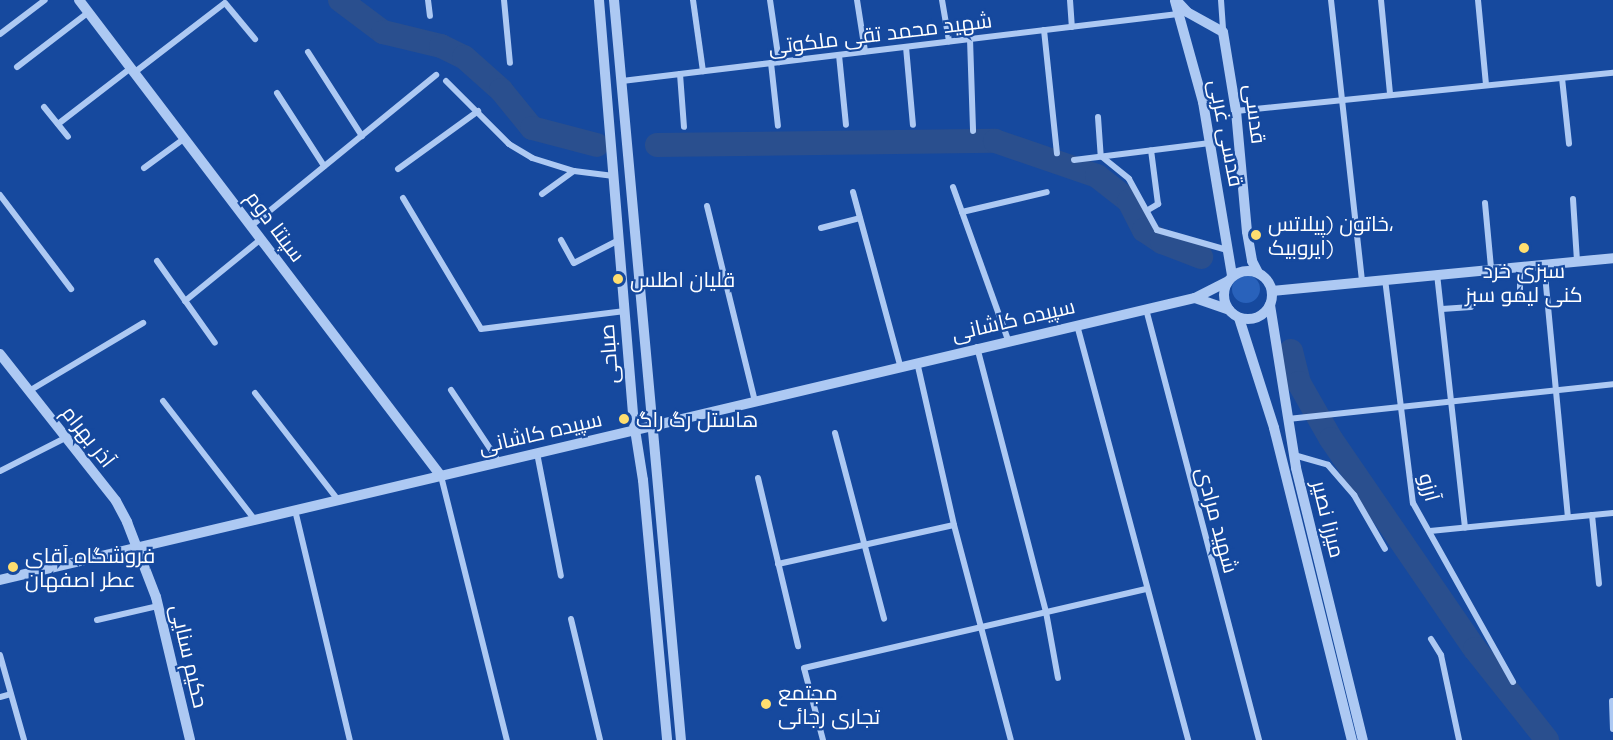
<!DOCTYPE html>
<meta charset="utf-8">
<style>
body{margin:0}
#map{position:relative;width:1613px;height:740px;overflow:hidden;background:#16499e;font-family:Quicksand,Cairo,sans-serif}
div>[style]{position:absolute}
.green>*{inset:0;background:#2962bb}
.round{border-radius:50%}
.river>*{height:24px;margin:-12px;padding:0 12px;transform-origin:12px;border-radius:12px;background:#2a4f8e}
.minor>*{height:6px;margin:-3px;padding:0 3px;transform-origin:3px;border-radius:3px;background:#adc9f3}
.tertiary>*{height:10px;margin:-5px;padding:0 5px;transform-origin:5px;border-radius:5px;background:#adc9f3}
.tertiary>.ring{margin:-5px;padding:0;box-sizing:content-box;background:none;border:10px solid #adc9f3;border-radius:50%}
.dots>*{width:16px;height:16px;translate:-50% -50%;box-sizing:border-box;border:3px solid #16499e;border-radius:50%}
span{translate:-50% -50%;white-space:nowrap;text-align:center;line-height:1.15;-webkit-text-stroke:4.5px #16499e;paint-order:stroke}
.street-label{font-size:21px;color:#fff}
.poi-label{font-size:21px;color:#fff}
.left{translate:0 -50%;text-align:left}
</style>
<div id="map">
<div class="green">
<i class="round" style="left:1232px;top:275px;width:28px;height:28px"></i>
</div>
<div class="river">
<i style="left:340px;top:0;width:54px;rotate:36.7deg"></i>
<i style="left:383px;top:32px;width:60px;rotate:13.6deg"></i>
<i style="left:441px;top:46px;width:25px;rotate:26deg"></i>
<i style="left:464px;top:57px;width:50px;rotate:41.7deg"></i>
<i style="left:501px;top:90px;width:49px;rotate:50.8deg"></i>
<i style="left:532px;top:128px;width:67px;rotate:14.7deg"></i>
<i style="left:657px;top:145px;width:338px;rotate:-0.7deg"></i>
<i style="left:995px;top:141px;width:108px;rotate:18.9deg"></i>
<i style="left:1097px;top:176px;width:41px;rotate:38deg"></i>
<i style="left:1129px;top:201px;width:33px;rotate:63deg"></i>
<i style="left:1144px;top:230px;width:22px;rotate:34deg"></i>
<i style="left:1162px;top:242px;width:42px;rotate:21deg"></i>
<i style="left:1291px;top:351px;width:33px;rotate:76deg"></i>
<i style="left:1299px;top:383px;width:64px;rotate:60.3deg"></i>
<i style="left:1331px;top:439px;width:255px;rotate:55.6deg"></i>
<i style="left:1475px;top:649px;width:116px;rotate:51.6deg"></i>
</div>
<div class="minor">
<i style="left:428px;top:0;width:16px;rotate:83deg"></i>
<i style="left:504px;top:0;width:63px;rotate:84.6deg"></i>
<i style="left:693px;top:0;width:72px;rotate:82deg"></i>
<i style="left:770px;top:0;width:63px;rotate:81.7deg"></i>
<i style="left:857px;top:0;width:52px;rotate:81.1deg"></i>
<i style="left:942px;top:0;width:42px;rotate:80.3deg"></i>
<i style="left:1070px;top:0;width:27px;rotate:86deg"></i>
<i style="left:1221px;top:0;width:32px;rotate:86deg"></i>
<i style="left:1331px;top:0;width:283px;rotate:83.7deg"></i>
<i style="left:1381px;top:0;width:94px;rotate:84.5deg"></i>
<i style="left:1478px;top:0;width:85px;rotate:84.6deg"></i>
<i style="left:1044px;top:30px;width:124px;rotate:84deg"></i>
<i style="left:0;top:34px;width:56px;rotate:-37.1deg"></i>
<i style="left:970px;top:39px;width:92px;rotate:88.1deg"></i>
<i style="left:906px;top:47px;width:78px;rotate:84.9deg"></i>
<i style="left:308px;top:52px;width:100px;rotate:57.3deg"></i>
<i style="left:839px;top:55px;width:70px;rotate:84.3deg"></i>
<i style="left:771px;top:63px;width:63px;rotate:83.7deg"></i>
<i style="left:17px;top:67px;width:91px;rotate:-37.4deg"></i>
<i style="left:135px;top:72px;width:113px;rotate:-37.5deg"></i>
<i style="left:225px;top:3px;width:47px;rotate:50.2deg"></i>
<i style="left:680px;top:74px;width:53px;rotate:85.7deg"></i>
<i style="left:1562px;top:78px;width:66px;rotate:83.9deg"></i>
<i style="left:446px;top:81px;width:89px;rotate:45deg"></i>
<i style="left:509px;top:144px;width:27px;rotate:31deg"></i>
<i style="left:532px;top:158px;width:44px;rotate:17.2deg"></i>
<i style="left:574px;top:171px;width:40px;rotate:7.1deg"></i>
<i style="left:622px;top:81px;width:560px;rotate:-6.87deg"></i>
<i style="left:277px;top:93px;width:87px;rotate:57.2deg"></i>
<i style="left:44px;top:107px;width:38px;rotate:51deg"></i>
<i style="left:1236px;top:111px;width:379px;rotate:-5.8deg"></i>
<i style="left:1098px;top:117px;width:39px;rotate:86deg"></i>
<i style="left:1101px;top:156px;width:36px;rotate:39deg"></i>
<i style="left:1129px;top:179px;width:58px;rotate:61.2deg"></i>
<i style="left:1157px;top:230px;width:73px;rotate:15.9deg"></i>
<i style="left:58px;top:124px;width:92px;rotate:-37.5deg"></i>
<i style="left:1074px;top:160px;width:137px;rotate:-7.1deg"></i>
<i style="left:144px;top:168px;width:51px;rotate:-36.2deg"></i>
<i style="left:398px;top:169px;width:99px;rotate:-35.9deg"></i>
<i style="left:953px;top:187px;width:163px;rotate:70.2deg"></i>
<i style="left:853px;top:192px;width:179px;rotate:74.8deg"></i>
<i style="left:542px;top:194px;width:39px;rotate:-36deg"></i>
<i style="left:0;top:195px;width:118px;rotate:52.9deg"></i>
<i style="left:403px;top:198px;width:152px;rotate:59.2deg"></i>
<i style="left:481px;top:329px;width:145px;rotate:-7.1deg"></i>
<i style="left:1573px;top:199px;width:62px;rotate:86.3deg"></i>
<i style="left:1485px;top:203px;width:65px;rotate:84.7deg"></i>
<i style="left:707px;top:206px;width:201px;rotate:76.2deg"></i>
<i style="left:1148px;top:210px;width:12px;rotate:-31deg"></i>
<i style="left:1158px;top:204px;width:54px;rotate:-97.4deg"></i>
<i style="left:962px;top:212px;width:87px;rotate:-13.2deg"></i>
<i style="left:251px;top:226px;width:239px;rotate:-39.2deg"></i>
<i style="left:821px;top:228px;width:40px;rotate:-14.4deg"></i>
<i style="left:561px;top:240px;width:26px;rotate:61deg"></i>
<i style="left:574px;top:263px;width:51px;rotate:-27.1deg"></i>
<i style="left:157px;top:261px;width:100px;rotate:54.7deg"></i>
<i style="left:1544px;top:264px;width:254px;rotate:84.6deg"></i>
<i style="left:1520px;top:266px;width:32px;rotate:90deg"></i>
<i style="left:1437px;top:274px;width:255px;rotate:83.7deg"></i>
<i style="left:1385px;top:279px;width:226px;rotate:82.9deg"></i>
<i style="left:1413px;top:503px;width:205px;rotate:60.8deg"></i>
<i style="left:185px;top:301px;width:98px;rotate:-39.2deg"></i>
<i style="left:1146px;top:309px;width:446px;rotate:75.3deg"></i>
<i style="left:1442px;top:309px;width:29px;rotate:-4deg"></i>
<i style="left:1077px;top:325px;width:430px;rotate:75deg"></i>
<i style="left:977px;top:347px;width:274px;rotate:75.4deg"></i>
<i style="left:1046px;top:612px;width:67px;rotate:79.7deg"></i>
<i style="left:917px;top:362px;width:167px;rotate:77.2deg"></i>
<i style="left:954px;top:525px;width:222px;rotate:75.2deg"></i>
<i style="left:451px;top:390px;width:87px;rotate:56.3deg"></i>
<i style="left:29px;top:391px;width:133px;rotate:-30.8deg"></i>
<i style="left:255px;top:393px;width:135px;rotate:52.2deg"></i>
<i style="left:163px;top:401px;width:150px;rotate:52.3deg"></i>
<i style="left:1288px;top:419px;width:327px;rotate:-6.1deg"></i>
<i style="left:835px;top:433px;width:192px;rotate:75.2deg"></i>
<i style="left:537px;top:453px;width:125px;rotate:79deg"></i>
<i style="left:1294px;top:455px;width:35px;rotate:16deg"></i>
<i style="left:1328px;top:465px;width:40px;rotate:49deg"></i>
<i style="left:1354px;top:495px;width:62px;rotate:60.1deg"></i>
<i style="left:0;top:471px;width:73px;rotate:-26.9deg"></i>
<i style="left:441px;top:476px;width:272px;rotate:76deg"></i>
<i style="left:758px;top:478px;width:173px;rotate:76.6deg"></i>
<i style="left:295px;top:510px;width:236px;rotate:76.6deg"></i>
<i style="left:1592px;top:515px;width:69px;rotate:84.2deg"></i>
<i style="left:1430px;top:531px;width:184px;rotate:-5.6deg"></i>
<i style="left:778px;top:564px;width:180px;rotate:-12.5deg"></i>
<i style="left:571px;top:619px;width:124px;rotate:76.5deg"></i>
<i style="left:97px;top:620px;width:63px;rotate:-12.9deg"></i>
<i style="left:1431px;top:639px;width:19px;rotate:58deg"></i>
<i style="left:1441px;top:655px;width:87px;rotate:78deg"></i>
<i style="left:0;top:655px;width:88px;rotate:74.2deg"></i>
<i style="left:0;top:697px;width:11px;rotate:-15deg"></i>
<i style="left:1612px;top:701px;width:28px;rotate:88deg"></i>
<i style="left:823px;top:740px;width:74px;rotate:-104.8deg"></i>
<i style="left:804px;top:668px;width:351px;rotate:-13deg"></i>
</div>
<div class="tertiary">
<i style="left:79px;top:0;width:598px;rotate:52.75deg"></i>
<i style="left:599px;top:0;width:418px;rotate:85.3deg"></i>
<i style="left:633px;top:417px;width:64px;rotate:81deg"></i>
<i style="left:643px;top:480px;width:261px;rotate:84.7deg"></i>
<i style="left:614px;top:0;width:743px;rotate:84.83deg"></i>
<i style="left:1176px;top:0;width:16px;rotate:47deg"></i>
<i style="left:1187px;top:12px;width:41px;rotate:29.1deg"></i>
<i style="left:1223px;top:32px;width:80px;rotate:80.7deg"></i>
<i style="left:1236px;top:111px;width:121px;rotate:84.8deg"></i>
<i style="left:1247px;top:232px;width:29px;rotate:80deg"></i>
<i style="left:1252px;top:261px;width:13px;rotate:63deg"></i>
<i style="left:1175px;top:1px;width:105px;rotate:74.5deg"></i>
<i style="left:1203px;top:102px;width:176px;rotate:80.5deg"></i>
<i class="ring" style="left:1224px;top:271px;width:38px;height:38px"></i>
<i style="left:1272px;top:291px;width:343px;rotate:-5.5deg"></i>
<i style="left:1195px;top:298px;width:36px;rotate:19deg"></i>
<i style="left:1270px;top:305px;width:165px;rotate:80.9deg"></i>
<i style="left:1296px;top:468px;width:280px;rotate:76.2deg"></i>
<i style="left:1239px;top:318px;width:115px;rotate:72.3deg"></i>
<i style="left:1274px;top:428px;width:322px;rotate:76deg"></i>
<i style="left:0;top:354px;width:187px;rotate:51.7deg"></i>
<i style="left:116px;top:501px;width:24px;rotate:62deg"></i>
<i style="left:127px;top:522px;width:80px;rotate:68.9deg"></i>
<i style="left:156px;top:597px;width:147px;rotate:76.6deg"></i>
<i style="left:0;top:580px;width:1228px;rotate:-13.28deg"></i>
<i style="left:1195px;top:298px;width:37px;rotate:-27deg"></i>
</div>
<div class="dots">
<i style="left:1256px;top:235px;background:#ffde6f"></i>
<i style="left:1524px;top:248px;background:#ffde6f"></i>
<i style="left:618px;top:279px;background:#ffde6f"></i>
<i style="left:624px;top:419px;background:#ffde6f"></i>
<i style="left:13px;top:567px;background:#ffde6f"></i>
<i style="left:766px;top:704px;background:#ffde6f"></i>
</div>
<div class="street-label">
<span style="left:880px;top:33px;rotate:-7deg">شهید محمد تقی ملکوتی</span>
<span style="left:1256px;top:114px;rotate:83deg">قدسی</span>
<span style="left:1227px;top:133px;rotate:79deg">قدسی غربی</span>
<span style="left:276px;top:226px;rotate:53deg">سپنتا دوم</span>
<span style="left:1013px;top:319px;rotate:-13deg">سپیده کاشانی</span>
<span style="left:608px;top:354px;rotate:-94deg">صباحی</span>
<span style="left:540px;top:432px;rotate:-13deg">سپیده کاشانی</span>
<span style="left:89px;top:436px;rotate:52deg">آذر بهرام</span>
<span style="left:1430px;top:487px;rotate:75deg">آرزو</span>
<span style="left:1329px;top:519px;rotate:76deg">میرزا نصیر</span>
<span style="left:1218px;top:520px;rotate:75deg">شهید مرادی</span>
<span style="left:190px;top:656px;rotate:77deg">حکیم سنایی</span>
</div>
<div class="poi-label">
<span class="left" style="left:1268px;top:235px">خاتون (پیلاتس،<br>ایروبیک)</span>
<span style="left:1524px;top:282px">سبزی خرد<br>کنی لیمو سبز</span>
<span class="left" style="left:630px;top:279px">قلیان اطلس</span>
<span class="left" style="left:636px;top:419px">هاستل رگ راگ</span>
<span class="left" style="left:25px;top:567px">فروشگاه آقای<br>عطر اصفهان</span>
<span class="left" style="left:778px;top:704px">مجتمع<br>تجاری رجائی</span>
</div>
</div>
